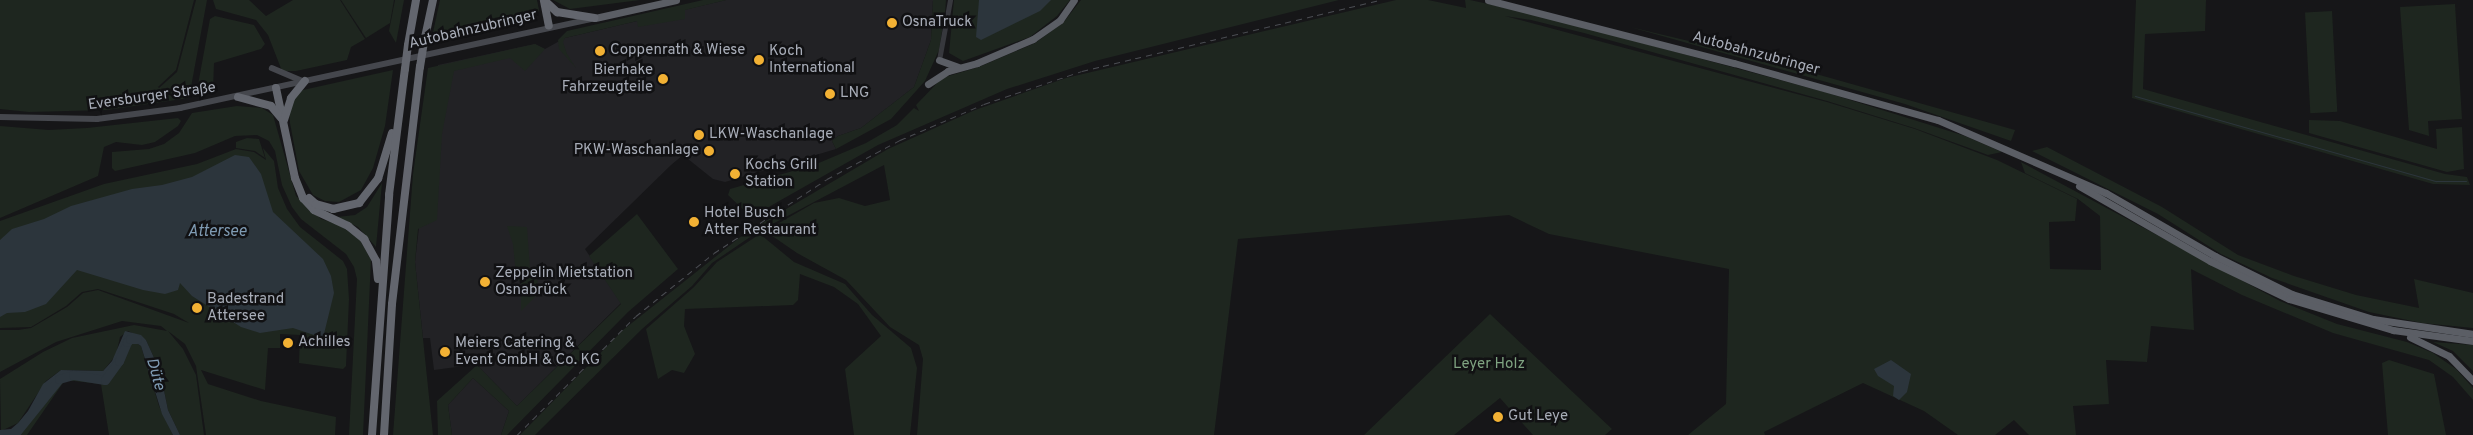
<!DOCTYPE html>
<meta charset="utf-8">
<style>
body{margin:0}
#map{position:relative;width:2473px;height:435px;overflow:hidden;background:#161618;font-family:Overpass,sans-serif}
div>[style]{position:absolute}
.built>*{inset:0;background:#222225}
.green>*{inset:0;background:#1e261f;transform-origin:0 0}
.water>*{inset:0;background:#2c353c}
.stream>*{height:1px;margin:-0.5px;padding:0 0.5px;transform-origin:0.5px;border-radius:0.5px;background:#2c353c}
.river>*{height:9px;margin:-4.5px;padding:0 4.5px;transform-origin:4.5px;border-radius:4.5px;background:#2c353c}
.tertiary>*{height:5px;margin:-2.5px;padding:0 2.5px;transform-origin:2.5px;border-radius:2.5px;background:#37383d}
.secondary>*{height:5.5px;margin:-2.75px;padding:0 2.75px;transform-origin:2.75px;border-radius:2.75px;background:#45474d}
.trunk>*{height:7px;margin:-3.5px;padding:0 3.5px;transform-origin:3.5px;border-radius:3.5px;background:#5b5e65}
.motorway>*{height:8px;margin:-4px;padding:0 4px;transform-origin:4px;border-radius:4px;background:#63666e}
.rail>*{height:1px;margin-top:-0.5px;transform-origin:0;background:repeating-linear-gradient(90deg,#4a4c52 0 6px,transparent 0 11px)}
.motorway-bridge>*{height:8px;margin:-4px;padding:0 4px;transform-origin:4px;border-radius:4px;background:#63666e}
.dots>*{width:14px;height:14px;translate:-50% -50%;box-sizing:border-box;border:2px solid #111113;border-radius:50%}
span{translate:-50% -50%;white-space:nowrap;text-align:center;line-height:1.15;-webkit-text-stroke:5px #111113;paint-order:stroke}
.poi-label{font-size:15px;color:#a8adb8}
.left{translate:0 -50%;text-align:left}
.right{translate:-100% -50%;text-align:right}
.street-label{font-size:15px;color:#a8adb8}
.park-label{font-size:15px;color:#7fa381}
.water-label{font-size:16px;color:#7f9bb3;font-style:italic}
</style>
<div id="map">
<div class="built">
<i style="clip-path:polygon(726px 0,933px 0,931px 40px,914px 87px,861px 128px,838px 136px,832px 141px,836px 149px,725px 182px,713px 179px,683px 155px,671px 165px,585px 249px,621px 303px,517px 406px,471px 359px,464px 366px,434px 370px,430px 338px,423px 338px,415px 262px,438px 65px,535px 44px,545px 49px,565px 38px)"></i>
<i style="clip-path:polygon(473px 378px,509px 411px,501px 435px,452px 435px,448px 405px)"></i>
</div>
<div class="green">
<i style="clip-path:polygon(0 0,194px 0,176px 70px,158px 87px,156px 85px,159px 88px,177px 72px,196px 0,207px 0,189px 98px,107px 110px,29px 112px,0 109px)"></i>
<i style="clip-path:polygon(213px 0,249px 0,266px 16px,293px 0,340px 0,365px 39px,351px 47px,347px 60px,296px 71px,282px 71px,268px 35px,256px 20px,216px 9px)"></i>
<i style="clip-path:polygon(341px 0,394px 0,390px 23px,366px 38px)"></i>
<i style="clip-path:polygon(395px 0,404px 0,396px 43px,389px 31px)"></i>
<i style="clip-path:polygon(440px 0,537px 0,539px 10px,537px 15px,432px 37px)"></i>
<i style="clip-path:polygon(553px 0,640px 0,570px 9px)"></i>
<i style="clip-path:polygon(703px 0,726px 0,685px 10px,685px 19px,638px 27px,637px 21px,565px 38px,563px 42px,567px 54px,576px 68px,559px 49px,558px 40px,567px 31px)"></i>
<i style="clip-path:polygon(933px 0,946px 0,945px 13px,939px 50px,925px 81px,891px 119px,836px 149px,832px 141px,838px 136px,861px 128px,914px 87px,931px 40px)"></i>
<i style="clip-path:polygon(954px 0,1070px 0,1057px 16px,1030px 37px,963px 61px,949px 53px)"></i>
<i style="clip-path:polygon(1081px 0,1339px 0,1095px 61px,1007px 89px,878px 145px,751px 217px,728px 195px,730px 189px,814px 165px,866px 143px,897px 125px,914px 108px,919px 111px,916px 105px,942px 78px,979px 67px,1035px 43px,1063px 23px)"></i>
<i style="clip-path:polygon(1396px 0,1428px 0,1466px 8px,1465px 0,1470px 0,1534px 14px,1828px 93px,1965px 136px,2002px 152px,1988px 155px,1914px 128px,1827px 101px,1584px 33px,1531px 20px,1505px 16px,1827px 102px,1915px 129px,1997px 160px,2077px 199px,2075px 221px,2049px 222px,2050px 269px,2101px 270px,2100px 216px,2078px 199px,2025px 173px,2021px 162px,2280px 301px,2337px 324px,2407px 342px,2433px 353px,2456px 369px,2473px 388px,2473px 400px,2453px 377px,2429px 360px,2333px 333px,2242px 295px,2191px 269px,2194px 330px,2151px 326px,2147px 362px,2106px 360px,2109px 404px,2073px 406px,2076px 435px,2029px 435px,2014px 420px,1995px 435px,1958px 435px,1924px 411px,1863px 383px,1764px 432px,1765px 435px,1688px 435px,1726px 404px,1729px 269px,1549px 234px,1509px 215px,1238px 239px,1214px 435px,917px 435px,923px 359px,919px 345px,890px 327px,846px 280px,797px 253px,765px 231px,814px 203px,839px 198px,865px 206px,890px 200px,884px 165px,763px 229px,759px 225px,888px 149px,975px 110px,1066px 78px)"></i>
<i style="clip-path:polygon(2136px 0,2206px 0,2205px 31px,2145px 34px,2143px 89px,2445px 174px,2467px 177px,2470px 185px,2433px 184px,2132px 98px)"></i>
<i style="clip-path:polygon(2455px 4px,2462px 119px,2428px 121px,2429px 136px,2409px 130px,2400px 7px)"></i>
<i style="left:2332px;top:11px;width:101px;height:27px;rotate:87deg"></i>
<i style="clip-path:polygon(215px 16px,254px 25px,265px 44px,261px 49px,214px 63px,213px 90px,196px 96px,210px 19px)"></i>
<i style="clip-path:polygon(1630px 27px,1752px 56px,2015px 130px,2011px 141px,1905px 104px)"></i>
<i style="clip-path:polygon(535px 44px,545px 49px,525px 71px,510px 58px,454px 71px,442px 134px,437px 220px,418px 229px,415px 262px,433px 435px,393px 435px,413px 174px,428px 68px)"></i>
<i style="clip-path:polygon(393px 70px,385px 126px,373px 168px,361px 190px,339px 202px,325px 201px,313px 195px,299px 171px,290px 123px,289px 109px,297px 94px,303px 90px)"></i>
<i style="clip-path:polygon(237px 106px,262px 108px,273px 115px,296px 196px,321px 219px,340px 225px,360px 240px,371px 260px,363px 435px,349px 435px,357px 279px,354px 267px,346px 254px,301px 219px,292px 207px,282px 185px,275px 151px,269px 141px,257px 135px,235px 136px,195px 153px,115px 171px,112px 168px,112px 152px,149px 149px,164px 144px,179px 133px,192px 113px)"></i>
<i style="clip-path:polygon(178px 118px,181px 121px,178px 126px,155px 142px,142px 145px,116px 142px,104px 147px,98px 176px,0 218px,0 126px,49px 130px,87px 128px)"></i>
<i style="clip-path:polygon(2309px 120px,2340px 121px,2437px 149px,2436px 129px,2462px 127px,2464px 169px,2447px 172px,2309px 133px)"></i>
<i style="clip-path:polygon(247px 138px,259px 139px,265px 158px,255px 151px,236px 148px,236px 142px)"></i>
<i style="clip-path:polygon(2047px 147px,2162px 207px,2238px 255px,2294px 276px,2356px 295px,2419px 308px,2414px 279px,2473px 293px,2473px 328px,2422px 323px,2369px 312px,2272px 278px,2221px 254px,2158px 214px,2032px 151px)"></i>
<i style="clip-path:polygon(263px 148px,274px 161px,278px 188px,287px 209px,300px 227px,343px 261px,347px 269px,349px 299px,346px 366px,343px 369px,299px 363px,300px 335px,280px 334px,280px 348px,268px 348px,265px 390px,201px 370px,208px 384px,261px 401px,336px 417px,335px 435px,206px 435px,196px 366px,185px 344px,168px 331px,183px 349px,196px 375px,204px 435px,180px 435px,168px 410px,160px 371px,146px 340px,128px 331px,120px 337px,116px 355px,103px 371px,61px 370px,46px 381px,18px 423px,1px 431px,0 379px,43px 352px,72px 338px,134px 325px,167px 331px,161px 326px,122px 321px,56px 342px,0 372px,0 330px,18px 330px,31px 328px,67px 307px,83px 293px,98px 290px,189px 323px,174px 314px,98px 289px,82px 292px,66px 306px,31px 327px,0 328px,0 221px,104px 184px,197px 164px,236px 149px,254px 152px,266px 160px)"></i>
<i style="clip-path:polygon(382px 183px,376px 247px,358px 227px,337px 217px,355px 215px,367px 207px)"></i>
<i style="clip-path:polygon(637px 214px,678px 269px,628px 312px,507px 435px,501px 435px,509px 411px,473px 378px,448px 405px,452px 435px,438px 435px,437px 401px,477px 365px,517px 406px,621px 304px,589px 256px)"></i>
<i style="clip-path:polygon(507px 226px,527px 227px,530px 270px,538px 282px,534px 288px,539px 293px,521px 311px,521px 284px,516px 275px,513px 244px)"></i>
<i style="clip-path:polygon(753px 227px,756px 233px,712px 263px,692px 286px,642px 329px,535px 435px,520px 435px,623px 330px)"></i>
<i style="clip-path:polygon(760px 234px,794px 262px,845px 284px,872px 315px,911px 348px,917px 368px,910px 435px,854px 435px,845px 369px,881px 336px,858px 304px,834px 287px,800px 274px,798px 300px,793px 305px,685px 309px,684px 326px,695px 354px,684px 373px,672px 370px,658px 379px,646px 329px,694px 287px,717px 262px)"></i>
<i style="clip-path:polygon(1490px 314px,1612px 429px,1605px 435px,1533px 435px,1500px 398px,1454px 435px,1364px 435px)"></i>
<i style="clip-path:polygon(132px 340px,141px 346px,159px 406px,173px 435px,109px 435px,101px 384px,65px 380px,27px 435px,12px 435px,34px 413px,59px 378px,68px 374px,104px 378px,119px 364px,127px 341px)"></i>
<i style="clip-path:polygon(2433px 342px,2473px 345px,2473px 371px,2453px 351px)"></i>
<i style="clip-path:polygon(2389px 360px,2434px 374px,2446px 435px,2388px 435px,2382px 363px)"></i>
</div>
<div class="water">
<i style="clip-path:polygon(979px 0,1051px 0,1040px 11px,981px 40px,976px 37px)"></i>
<i style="clip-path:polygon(235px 155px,249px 157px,261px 174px,273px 212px,323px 259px,331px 276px,334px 293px,323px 338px,293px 328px,260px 333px,241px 327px,192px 296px,180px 283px,178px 290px,165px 294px,143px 290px,77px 270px,46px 304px,25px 312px,7px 313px,0 317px,0 240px,12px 229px,44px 219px,71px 206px,132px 189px,162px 185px,192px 177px)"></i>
<i style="clip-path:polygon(125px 331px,141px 335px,146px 340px,160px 371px,168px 410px,180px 435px,173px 435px,162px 414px,141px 346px,132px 340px,127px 341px,122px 359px,110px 375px,101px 379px,68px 374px,59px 378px,18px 431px,12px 435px,0 435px,0 430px,11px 429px,18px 423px,28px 411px,43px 384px,61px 370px,103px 371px,112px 361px)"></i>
<i style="clip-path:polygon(1891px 360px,1911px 374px,1907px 392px,1899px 400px,1893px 396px,1894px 386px,1878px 376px,1874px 369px)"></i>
</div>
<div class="stream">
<i style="left:2135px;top:96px;width:313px;rotate:15.8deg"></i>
<i style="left:2436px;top:181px;width:30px"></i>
</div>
<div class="river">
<i style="left:14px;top:435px;width:72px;rotate:-51.2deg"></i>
<i style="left:59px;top:379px;width:15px;rotate:-16deg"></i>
<i style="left:73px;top:375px;width:32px;rotate:9deg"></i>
<i style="left:105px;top:380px;width:24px;rotate:-54deg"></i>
<i style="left:119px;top:361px;width:21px;rotate:-67deg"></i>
<i style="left:127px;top:342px;width:4px;rotate:-45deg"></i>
<i style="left:130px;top:339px;width:7px"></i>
</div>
<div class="tertiary">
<i style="left:939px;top:60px;width:61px;rotate:-79.6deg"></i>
</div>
<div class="secondary">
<i style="left:272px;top:68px;width:34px;rotate:23deg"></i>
<i style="left:0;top:117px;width:97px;rotate:1.2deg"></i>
<i style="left:97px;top:119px;width:84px;rotate:-7.5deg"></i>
<i style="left:180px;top:108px;width:420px;rotate:-12.2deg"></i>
</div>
<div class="trunk">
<i style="left:1488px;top:0;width:254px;rotate:14.4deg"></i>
<i style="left:1734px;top:63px;width:212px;rotate:15.6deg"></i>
<i style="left:1938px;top:120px;width:183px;rotate:23.5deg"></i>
<i style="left:2106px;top:193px;width:126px;rotate:30deg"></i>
<i style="left:2215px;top:256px;width:86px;rotate:26.3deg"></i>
<i style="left:2292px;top:294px;width:85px;rotate:17.2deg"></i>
<i style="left:2373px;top:319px;width:101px;rotate:8.5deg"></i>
<i style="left:595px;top:18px;width:83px;rotate:-12.5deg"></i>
<i style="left:939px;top:60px;width:20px;rotate:20deg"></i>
<i style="left:928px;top:84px;width:24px;rotate:-33deg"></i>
<i style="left:948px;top:71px;width:30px;rotate:-15deg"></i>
<i style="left:977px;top:63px;width:61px;rotate:-23.2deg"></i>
<i style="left:1033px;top:39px;width:33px;rotate:-35deg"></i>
<i style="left:1060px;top:20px;width:24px;rotate:-55deg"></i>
<i style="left:2079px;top:186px;width:151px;rotate:29.8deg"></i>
<i style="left:2210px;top:261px;width:88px;rotate:25.7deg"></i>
<i style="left:2289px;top:299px;width:109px;rotate:16.6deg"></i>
<i style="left:2393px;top:330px;width:81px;rotate:7.8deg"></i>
<i style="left:2410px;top:337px;width:43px;rotate:26deg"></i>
<i style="left:2449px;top:356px;width:35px;rotate:46deg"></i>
</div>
<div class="motorway">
<i style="left:544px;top:0;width:18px;rotate:43deg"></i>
<i style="left:557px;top:12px;width:38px;rotate:9deg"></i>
<i style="left:544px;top:1px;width:25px;rotate:79deg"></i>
<i style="left:424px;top:42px;width:43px;rotate:-77.9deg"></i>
<i style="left:408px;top:45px;width:46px;rotate:-79.9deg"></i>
<i style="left:276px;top:88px;width:92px;rotate:78.1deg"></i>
<i style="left:295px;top:178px;width:22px;rotate:68deg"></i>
<i style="left:303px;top:198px;width:16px;rotate:47deg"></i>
<i style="left:314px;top:210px;width:38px;rotate:25deg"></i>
<i style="left:348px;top:226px;width:21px;rotate:39deg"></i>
<i style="left:364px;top:239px;width:25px;rotate:61deg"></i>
<i style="left:376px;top:261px;width:18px;rotate:84deg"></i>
<i style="left:238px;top:97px;width:34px;rotate:15deg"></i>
<i style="left:271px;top:106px;width:16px;rotate:50deg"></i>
<i style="left:284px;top:120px;width:23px;rotate:-72deg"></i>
<i style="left:291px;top:98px;width:22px;rotate:-51deg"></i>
<i style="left:309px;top:198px;width:9px;rotate:41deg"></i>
<i style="left:316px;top:204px;width:18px;rotate:16deg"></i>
<i style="left:333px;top:209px;width:27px;rotate:-13deg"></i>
<i style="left:359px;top:203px;width:31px;rotate:-52deg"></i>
<i style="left:378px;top:179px;width:48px;rotate:-73.1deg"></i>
<i style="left:372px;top:435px;width:241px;rotate:-85.9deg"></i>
<i style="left:389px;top:195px;width:127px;rotate:-82.8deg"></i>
<i style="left:384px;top:435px;width:131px;rotate:-86.5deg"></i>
<i style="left:392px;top:304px;width:239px;rotate:-83.3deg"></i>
</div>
<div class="rail">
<i style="left:517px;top:435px;width:168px;rotate:-45deg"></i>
<i style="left:636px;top:316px;width:100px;rotate:-38.9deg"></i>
<i style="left:714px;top:253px;width:135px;rotate:-33.2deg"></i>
<i style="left:827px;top:179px;width:83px;rotate:-28.1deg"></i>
<i style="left:900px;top:140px;width:91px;rotate:-23.2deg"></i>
<i style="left:984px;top:104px;width:103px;rotate:-18.6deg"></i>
<i style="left:1082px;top:71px;width:306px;rotate:-13.4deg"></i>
</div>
<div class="motorway-bridge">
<i style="left:420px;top:67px;width:25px;rotate:-81deg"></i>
<i style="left:405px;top:69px;width:24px;rotate:-83deg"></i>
</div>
<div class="dots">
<i style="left:892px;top:23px;background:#f2b134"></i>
<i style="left:600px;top:51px;background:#f2b134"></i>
<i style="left:759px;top:60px;background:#f2b134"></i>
<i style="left:663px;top:79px;background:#f2b134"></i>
<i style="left:830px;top:94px;background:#f2b134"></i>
<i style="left:699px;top:135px;background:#f2b134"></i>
<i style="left:709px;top:151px;background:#f2b134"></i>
<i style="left:735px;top:174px;background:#f2b134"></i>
<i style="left:694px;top:222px;background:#f2b134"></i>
<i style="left:485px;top:282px;background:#f2b134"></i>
<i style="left:197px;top:308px;background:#f2b134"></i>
<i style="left:288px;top:343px;background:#f2b134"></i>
<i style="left:445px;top:352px;background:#f2b134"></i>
<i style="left:1498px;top:417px;background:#f2b134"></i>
</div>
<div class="poi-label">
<span class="left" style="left:902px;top:23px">OsnaTruck</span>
<span class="left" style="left:610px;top:51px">Coppenrath &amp; Wiese</span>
<span class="left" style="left:769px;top:60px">Koch<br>International</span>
<span class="right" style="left:653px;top:79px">Bierhake<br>Fahrzeugteile</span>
<span class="left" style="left:840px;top:94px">LNG</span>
<span class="left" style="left:709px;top:135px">LKW-Waschanlage</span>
<span class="right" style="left:699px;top:151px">PKW-Waschanlage</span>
<span class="left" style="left:745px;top:174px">Kochs Grill<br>Station</span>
<span class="left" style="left:704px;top:222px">Hotel Busch<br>Atter Restaurant</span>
<span class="left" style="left:495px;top:282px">Zeppelin Mietstation<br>Osnabrück</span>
<span class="left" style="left:207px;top:308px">Badestrand<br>Attersee</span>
<span class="left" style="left:298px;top:343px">Achilles</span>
<span class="left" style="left:455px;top:352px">Meiers Catering &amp;<br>Event GmbH &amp; Co. KG</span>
<span class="left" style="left:1508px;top:417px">Gut Leye</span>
</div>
<div class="street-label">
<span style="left:473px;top:30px;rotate:-13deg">Autobahnzubringer</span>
<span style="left:1756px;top:54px;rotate:15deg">Autobahnzubringer</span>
<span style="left:152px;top:97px;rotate:-8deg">Eversburger Straße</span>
</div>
<div class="park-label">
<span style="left:1489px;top:365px">Leyer Holz</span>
</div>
<div class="water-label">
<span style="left:217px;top:232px">Attersee</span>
<span style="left:155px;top:374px;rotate:74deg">Düte</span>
</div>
</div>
